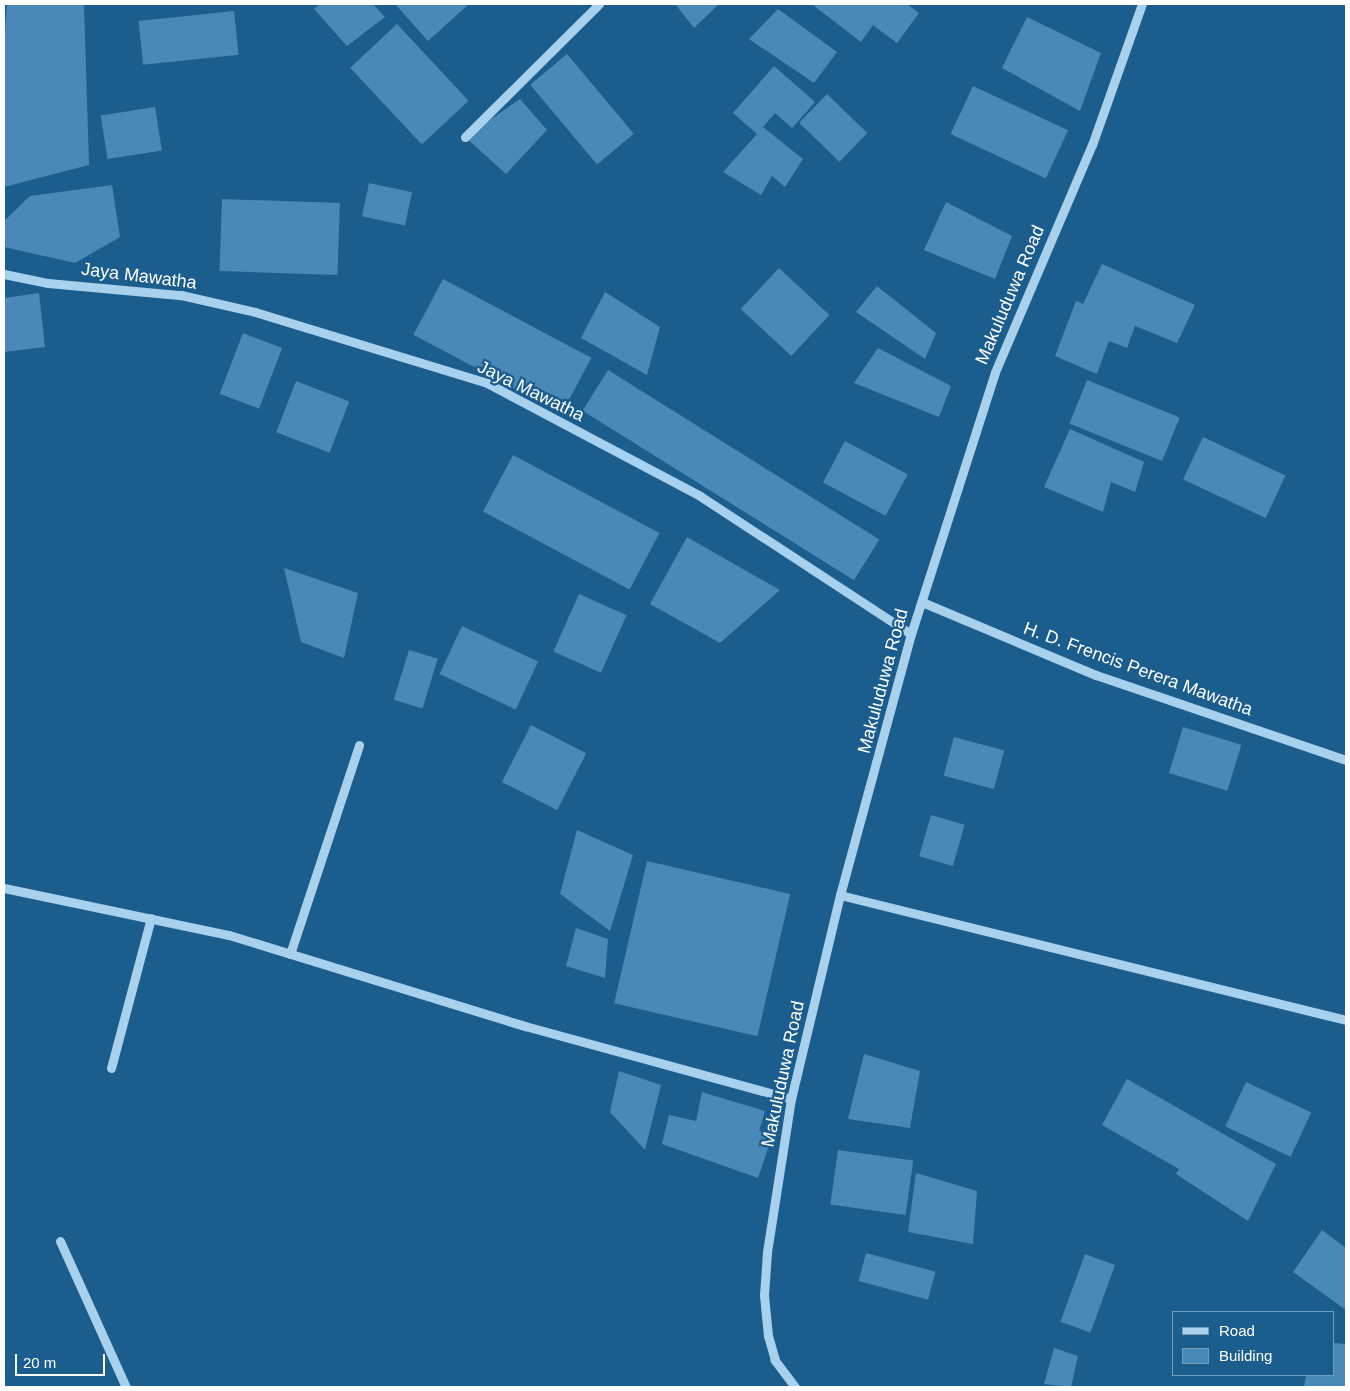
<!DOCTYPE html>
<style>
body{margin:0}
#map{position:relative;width:1350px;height:1391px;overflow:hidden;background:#1b5d8d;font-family:Helvetica,sans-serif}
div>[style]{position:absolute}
.building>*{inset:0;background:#4889b7;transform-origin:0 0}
.minor>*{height:9px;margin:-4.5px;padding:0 4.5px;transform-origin:4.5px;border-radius:4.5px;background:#a8d1ee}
span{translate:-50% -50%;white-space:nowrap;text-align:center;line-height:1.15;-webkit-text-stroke:4.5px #1b5d8d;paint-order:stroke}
.street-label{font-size:18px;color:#fff}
.frame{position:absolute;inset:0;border:5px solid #fff;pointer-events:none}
.legend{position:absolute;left:1172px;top:1311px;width:162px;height:65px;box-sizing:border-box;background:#1b5d8d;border:1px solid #769ebb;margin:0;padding:6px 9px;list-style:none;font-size:15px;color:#fff}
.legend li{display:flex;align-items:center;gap:10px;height:25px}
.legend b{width:25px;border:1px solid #769ebb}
.scale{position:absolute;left:15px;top:1354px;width:90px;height:22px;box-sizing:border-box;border:2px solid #fff;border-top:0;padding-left:6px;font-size:15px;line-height:18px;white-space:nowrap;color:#fff;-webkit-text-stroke:4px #1b5d8d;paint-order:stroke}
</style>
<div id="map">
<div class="building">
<i style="clip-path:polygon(7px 4px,84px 4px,89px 165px,4px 187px,4px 41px)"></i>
<i style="clip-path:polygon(320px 4px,373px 4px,385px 17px,347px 46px,314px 9px)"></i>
<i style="clip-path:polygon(398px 4px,469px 4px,428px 41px,396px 5px)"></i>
<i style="clip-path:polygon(675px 4px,719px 4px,694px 28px)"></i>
<i style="clip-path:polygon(816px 4px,907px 4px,919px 13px,897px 43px,873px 25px,861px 42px,814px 6px)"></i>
<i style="clip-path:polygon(778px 9px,837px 52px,814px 83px,749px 39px)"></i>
<i style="left:234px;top:11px;width:44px;height:96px;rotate:84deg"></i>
<i style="clip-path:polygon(1027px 17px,1101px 53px,1080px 111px,1002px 68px)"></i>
<i style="left:397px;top:24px;width:105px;height:64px;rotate:47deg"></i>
<i style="left:567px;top:54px;width:104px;height:48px;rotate:50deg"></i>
<i style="clip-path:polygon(774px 66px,815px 102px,792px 128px,775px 113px,763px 127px,803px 159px,785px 187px,772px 176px,761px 195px,723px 172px,757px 134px,733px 113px)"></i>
<i style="left:973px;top:86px;width:105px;height:53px;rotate:25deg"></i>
<i style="left:827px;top:94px;width:56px;height:40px;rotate:44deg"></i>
<i style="clip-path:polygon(520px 99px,547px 130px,506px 174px,465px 137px)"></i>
<i style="left:155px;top:107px;width:44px;height:55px;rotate:81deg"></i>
<i style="left:369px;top:183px;width:44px;height:34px;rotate:12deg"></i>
<i style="clip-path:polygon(112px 185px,120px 237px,75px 263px,4px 247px,4px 221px,30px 196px)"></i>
<i style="left:222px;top:199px;width:118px;height:72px;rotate:2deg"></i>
<i style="clip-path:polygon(946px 202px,1012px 236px,995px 279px,924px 250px)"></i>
<i style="clip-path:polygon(1102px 264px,1195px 305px,1177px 343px,1135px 326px,1127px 348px,1109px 341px,1097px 374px,1055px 356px,1076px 301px,1083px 304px)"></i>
<i style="left:779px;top:268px;width:69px;height:56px;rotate:43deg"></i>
<i style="left:443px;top:279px;width:168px;height:63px;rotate:28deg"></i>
<i style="clip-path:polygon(877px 286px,936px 333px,925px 359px,856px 312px)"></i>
<i style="clip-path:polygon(605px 292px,660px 327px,647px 375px,581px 338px)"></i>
<i style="clip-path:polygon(39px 293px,45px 347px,4px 352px,4px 298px)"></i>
<i style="left:243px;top:333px;width:42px;height:65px;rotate:21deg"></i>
<i style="clip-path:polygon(878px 348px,951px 386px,939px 417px,854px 383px)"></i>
<i style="left:608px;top:370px;width:320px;height:48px;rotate:32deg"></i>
<i style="left:1087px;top:380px;width:100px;height:47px;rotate:22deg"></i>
<i style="left:296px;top:381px;width:57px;height:55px;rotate:21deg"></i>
<i style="clip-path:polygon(1070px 429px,1144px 462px,1135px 492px,1111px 482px,1103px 512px,1044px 487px)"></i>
<i style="left:1203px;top:437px;width:91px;height:47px;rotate:25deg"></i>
<i style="left:845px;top:441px;width:71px;height:47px;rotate:28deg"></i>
<i style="left:513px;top:455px;width:166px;height:64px;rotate:28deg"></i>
<i style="clip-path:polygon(687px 537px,780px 590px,720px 643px,650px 604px)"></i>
<i style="clip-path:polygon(284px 568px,358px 593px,344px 658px,301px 642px)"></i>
<i style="left:579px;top:594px;width:52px;height:63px;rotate:24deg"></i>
<i style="left:462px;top:626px;width:84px;height:53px;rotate:25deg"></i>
<i style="left:409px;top:650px;width:30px;height:52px;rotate:17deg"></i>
<i style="left:531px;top:725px;width:62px;height:64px;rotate:27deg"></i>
<i style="left:1183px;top:727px;width:61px;height:48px;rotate:17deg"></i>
<i style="left:954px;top:737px;width:52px;height:40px;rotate:15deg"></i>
<i style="left:931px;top:815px;width:35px;height:43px;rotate:16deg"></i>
<i style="clip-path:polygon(577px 830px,633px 855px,610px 931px,560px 894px)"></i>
<i style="left:647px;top:861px;width:147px;height:146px;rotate:13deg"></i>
<i style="clip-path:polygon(576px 928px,608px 939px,605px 978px,566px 966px)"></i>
<i style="clip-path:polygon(864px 1054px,920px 1071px,910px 1128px,848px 1119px)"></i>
<i style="clip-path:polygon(619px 1071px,661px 1085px,645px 1150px,610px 1112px)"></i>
<i style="clip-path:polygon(1127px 1079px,1276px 1164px,1248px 1221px,1176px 1174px,1179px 1169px,1102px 1125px)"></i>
<i style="left:1246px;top:1082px;width:72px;height:49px;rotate:25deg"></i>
<i style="clip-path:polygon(702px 1092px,765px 1111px,759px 1131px,773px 1134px,758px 1178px,662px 1144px,669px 1115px,696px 1121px)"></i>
<i style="left:838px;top:1150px;width:76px;height:55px;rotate:8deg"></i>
<i style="clip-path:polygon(916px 1173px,977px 1191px,973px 1244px,908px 1232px)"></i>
<i style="clip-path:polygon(1322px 1230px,1346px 1248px,1346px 1310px,1293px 1272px)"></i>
<i style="left:866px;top:1253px;width:72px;height:29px;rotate:15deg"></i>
<i style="left:1085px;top:1254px;width:32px;height:72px;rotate:20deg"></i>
<i style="clip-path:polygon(1334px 1343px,1346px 1344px,1346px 1387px,1304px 1387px,1306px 1375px,1334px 1375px)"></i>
<i style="clip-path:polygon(1054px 1348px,1078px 1356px,1071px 1387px,1044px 1384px)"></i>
</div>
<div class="minor">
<i style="left:465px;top:137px;width:189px;rotate:-44.8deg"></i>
<i style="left:4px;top:274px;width:45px;rotate:11.6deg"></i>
<i style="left:48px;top:283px;width:134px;rotate:5.2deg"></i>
<i style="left:181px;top:295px;width:76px;rotate:12.9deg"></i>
<i style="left:255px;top:312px;width:243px;rotate:17deg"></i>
<i style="left:487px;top:383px;width:241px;rotate:27.9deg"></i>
<i style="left:700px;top:496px;width:252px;rotate:33.2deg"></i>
<i style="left:922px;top:602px;width:189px;rotate:22.8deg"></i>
<i style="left:1096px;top:675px;width:264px;rotate:18.8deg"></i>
<i style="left:4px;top:888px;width:230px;rotate:11.8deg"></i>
<i style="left:229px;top:935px;width:310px;rotate:17.1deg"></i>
<i style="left:525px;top:1026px;width:276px;rotate:15.3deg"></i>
<i style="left:840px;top:895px;width:521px;rotate:13.88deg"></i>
<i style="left:290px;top:954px;width:220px;rotate:-71.7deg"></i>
<i style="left:111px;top:1068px;width:155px;rotate:-75.1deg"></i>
<i style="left:60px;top:1241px;width:160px;rotate:65.7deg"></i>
<i style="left:795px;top:1387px;width:34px;rotate:-127deg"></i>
<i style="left:775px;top:1360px;width:25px;rotate:-106deg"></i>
<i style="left:768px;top:1336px;width:41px;rotate:-95.6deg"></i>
<i style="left:764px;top:1295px;width:43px;rotate:-86deg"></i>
<i style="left:767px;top:1252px;width:155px;rotate:-81.1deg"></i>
<i style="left:791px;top:1099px;width:210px;rotate:-76.5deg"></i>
<i style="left:840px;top:895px;width:270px;rotate:-74.8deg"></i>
<i style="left:911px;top:634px;width:275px;rotate:-72.2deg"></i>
<i style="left:995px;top:372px;width:247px;rotate:-66.9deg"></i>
<i style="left:1092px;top:145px;width:150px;rotate:-70.5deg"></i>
</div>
<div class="street-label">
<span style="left:139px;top:276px;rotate:7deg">Jaya Mawatha</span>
<span style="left:1010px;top:295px;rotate:-67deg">Makuluduwa Road</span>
<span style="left:531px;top:391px;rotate:26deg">Jaya Mawatha</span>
<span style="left:1138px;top:669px;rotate:20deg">H. D. Frencis Perera Mawatha</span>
<span style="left:883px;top:681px;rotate:-75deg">Makuluduwa Road</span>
<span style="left:783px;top:1074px;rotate:-78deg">Makuluduwa Road</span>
</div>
<div class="frame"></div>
<ul class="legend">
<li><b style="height:6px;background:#a8d1ee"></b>Road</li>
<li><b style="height:14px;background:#4889b7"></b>Building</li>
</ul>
<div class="scale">20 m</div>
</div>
